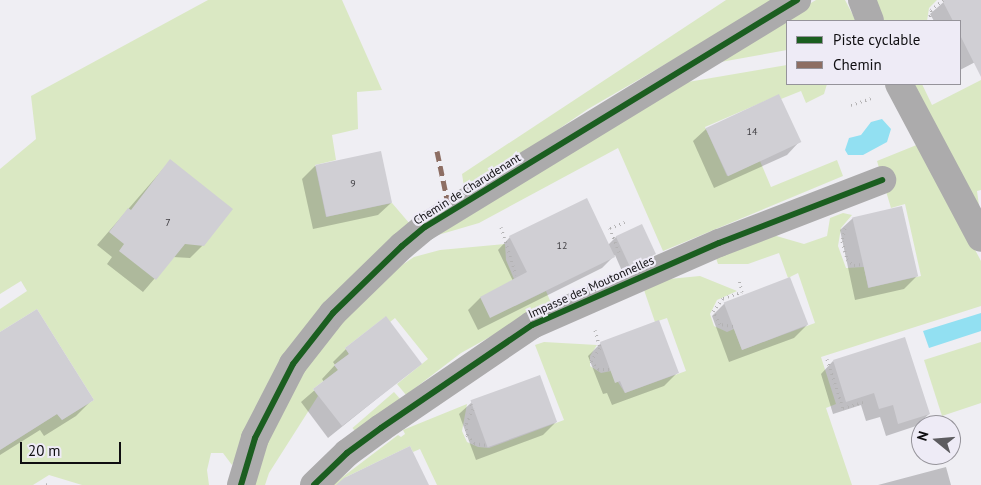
<!DOCTYPE html>
<style>
body{margin:0}
#map{position:relative;width:981px;height:485px;overflow:hidden;background:#efeef3;font-family:"PT Sans",sans-serif}
div>[style]{position:absolute}
.green>*{inset:0;background:#dae8c3;transform-origin:0 0}
.water>*{inset:0;background:#92e0f2}
.shadow>*{inset:0;background:#0003}
.building>*{inset:0;background:#d0cfd4;transform-origin:0 0}
.path>*{height:3px;margin-top:-1.5px;transform-origin:0;background:repeating-linear-gradient(90deg,#b3b2b3 0 1px,transparent 0 5px)}
.minor>*{height:28px;margin:-14px;padding:0 14px;transform-origin:14px;border-radius:14px;background:#acabac}
.quiet>*{height:5px;margin-top:-2.5px;transform-origin:0;background:repeating-linear-gradient(90deg,#8d6e63 0 10px,transparent 0 15px)}
.cycleway>*{height:6px;margin:-3px;padding:0 3px;transform-origin:3px;border-radius:3px;background:#1b5e20}
span{translate:-50% -50%;white-space:nowrap;text-align:center;line-height:1.15;-webkit-text-stroke:4.5px #eeebf6;paint-order:stroke}
.number-label{font-size:10px;color:#3f3e42}
.number-label span{-webkit-text-stroke-width:0}
.street-label{font-size:12px;color:#0f0e11}
.legend{position:absolute;left:786px;top:20px;width:175px;height:65px;box-sizing:border-box;background:#eeebf6;border:1px solid #95939a;margin:0;padding:6px 9px;list-style:none;font-size:15px;color:#0f0e11}
.legend li{display:flex;align-items:center;gap:10px;height:25px}
.legend b{width:25px;border:1px solid #95939a}
.north{position:absolute;left:911px;top:415px;width:50px;height:50px;box-sizing:border-box;background:#eeebf6;border:1px solid #95939a;border-radius:50%;rotate:287deg;font-size:14px;font-weight:700;line-height:20px;text-align:center;color:#0f0e11}
.north::after{content:'';display:block;margin:auto;width:18px;height:22px;background:#5d5c60;clip-path:polygon(50% 0,100% 100%,50% 72%,0 100%)}
.scale{position:absolute;left:20px;top:442px;width:101px;height:22px;box-sizing:border-box;border:2px solid #0f0e11;border-top:0;padding-left:6px;font-size:15px;line-height:18px;white-space:nowrap;color:#0f0e11;-webkit-text-stroke:4px #eeebf6;paint-order:stroke}
</style>
<div id="map">
<div class="green">
<i style="clip-path:polygon(208px 0,342px 0,382px 90px,357px 92px,358px 129px,332px 135px,336px 160px,315px 165px,326px 217px,392px 203px,410px 224px,270px 385px,232px 465px,223px 453px,211px 453px,207px 470px,209px 485px,82px 485px,49px 475px,33px 485px,0 485px,0 450px,57px 414px,62px 420px,94px 400px,37px 309px,0 332px,0 309px,27px 291px,21px 281px,0 294px,0 169px,36px 139px,31px 96px)"></i>
<i style="clip-path:polygon(726px 0,776px 0,588px 109px,465px 193px,462px 174px)"></i>
<i style="clip-path:polygon(816px 0,845px 0,856px 21px,787px 21px,787px 50px,704px 65px)"></i>
<i style="clip-path:polygon(875px 0,937px 0,929px 8px,927px 21px,881px 21px)"></i>
<i style="clip-path:polygon(787px 65px,787px 84px,827px 84px,824px 94px,806px 103px,801px 91px,781px 99px,779px 95px,705px 127px,727px 176px,760px 161px,771px 187px,837px 160px,843px 176px,663px 251px,618px 148px,479px 223px,438px 235px,682px 83px)"></i>
<i style="clip-path:polygon(981px 80px,981px 190px,977px 191px,981px 220px,909px 84px,922px 84px,932px 105px)"></i>
<i style="clip-path:polygon(919px 144px,981px 261px,981px 306px,821px 357px,836px 404px,826px 408px,852px 485px,437px 485px,420px 449px,413px 452px,410px 446px,346px 477px,345px 485px,332px 485px,398px 435px,401px 437px,405px 434px,403px 430px,467px 404px,462px 431px,467px 442px,478px 447px,489px 448px,564px 420px,535px 345px,544px 342px,597px 345px,590px 356px,590px 366px,601px 373px,611px 371px,625px 393px,686px 371px,667px 318px,655px 322px,644px 290px,669px 279px,700px 276px,737px 291px,717px 300px,710px 314px,714px 326px,727px 332px,734px 329px,742px 350px,815px 323px,798px 273px,788px 278px,779px 253px,748px 264px,718px 264px,716px 258px,773px 235px,804px 244px,827px 236px,830px 218px,843px 213px,852px 215px,841px 228px,838px 246px,846px 268px,864px 267px,868px 288px,921px 276px,905px 204px,891px 208px,877px 161px)"></i>
<i style="clip-path:polygon(505px 244px,506px 260px,514px 279px,504px 285px,515px 306px,546px 291px,551px 303px,461px 353px,406px 395px,397px 384px,428px 359px,395px 318px,390px 322px,385px 317px,345px 348px,349px 354px,334px 365px,338px 370px,313px 389px,318px 396px,269px 473px,265px 485px,250px 485px,278px 410px,312px 359px,335px 330px,399px 267px,414px 257px,440px 250px)"></i>
<i style="clip-path:polygon(981px 342px,981px 403px,942px 416px,924px 360px)"></i>
<i style="left:394px;top:392px;width:9px;height:55px;rotate:49deg"></i>
</div>
<div class="water">
<i style="clip-path:polygon(882px 119px,891px 129px,887px 142px,863px 155px,848px 155px,845px 150px,849px 138px,861px 135px,871px 122px)"></i>
<i style="clip-path:polygon(981px 313px,981px 331px,929px 348px,923px 331px)"></i>
</div>
<div class="shadow">
<i style="clip-path:polygon(946px 0,981px 0,981px 59px,960px 70px,960px 21px,934px 21px,930px 14px)"></i>
<i style="clip-path:polygon(706px 129px,799px 142px,787px 155px,714px 188px,693px 141px)"></i>
<i style="clip-path:polygon(380px 152px,391px 203px,378px 215px,313px 229px,302px 179px,315px 166px)"></i>
<i style="clip-path:polygon(170px 161px,203px 245px,190px 258px,173px 257px,143px 292px,107px 264px,112px 257px,97px 245px)"></i>
<i style="clip-path:polygon(853px 218px,917px 276px,904px 289px,855px 300px,840px 230px)"></i>
<i style="clip-path:polygon(641px 226px,654px 254px,647px 260px,622px 271px,615px 255px,602px 268px,478px 330px,468px 310px,480px 298px,513px 281px,498px 250px,510px 237px,608px 245px,616px 237px)"></i>
<i style="clip-path:polygon(725px 303px,807px 325px,794px 338px,729px 362px,712px 316px)"></i>
<i style="clip-path:polygon(386px 318px,420px 364px,328px 438px,301px 402px,324px 382px,322px 379px,335px 365px,333px 362px,346px 349px)"></i>
<i style="clip-path:polygon(0 334px,93px 399px,76px 416px,44px 436px,40px 430px,0 455px)"></i>
<i style="clip-path:polygon(601px 343px,677px 373px,664px 386px,612px 405px,607px 393px,603px 394px,588px 356px)"></i>
<i style="clip-path:polygon(833px 361px,929px 414px,916px 426px,886px 436px,880px 417px,866px 421px,861px 405px,833px 414px,821px 374px)"></i>
<i style="clip-path:polygon(472px 402px,556px 422px,543px 435px,476px 460px,459px 414px)"></i>
<i style="clip-path:polygon(946px 467px,951px 485px,877px 485px,878px 485px)"></i>
</div>
<div class="building">
<i style="clip-path:polygon(942px 0,981px 0,981px 77px,960px 35px,960px 21px,953px 21px)"></i>
<i style="left:779px;top:94px;width:53px;height:81px;rotate:65deg"></i>
<i style="left:381px;top:151px;width:53px;height:67px;rotate:78deg"></i>
<i style="clip-path:polygon(170px 159px,233px 209px,204px 246px,185px 244px,156px 280px,119px 251px,124px 244px,109px 232px,128px 208px,131px 210px)"></i>
<i style="clip-path:polygon(587px 198px,615px 257px,490px 318px,480px 297px,527px 272px,509px 236px)"></i>
<i style="left:902px;top:206px;width:72px;height:51px;rotate:77deg"></i>
<i style="left:642px;top:224px;width:33px;height:29px;rotate:65deg"></i>
<i style="left:790px;top:277px;width:51px;height:71px;rotate:69deg"></i>
<i style="clip-path:polygon(37px 309px,94px 400px,62px 420px,57px 414px,0 450px,0 332px)"></i>
<i style="clip-path:polygon(386px 316px,422px 364px,342px 426px,313px 389px,338px 370px,334px 365px,349px 354px,345px 348px)"></i>
<i style="clip-path:polygon(659px 320px,679px 373px,625px 393px,620px 381px,615px 383px,600px 342px)"></i>
<i style="clip-path:polygon(905px 337px,930px 414px,898px 424px,893px 405px,879px 409px,874px 393px,846px 402px,833px 360px)"></i>
<i style="left:540px;top:375px;width:50px;height:74px;rotate:70deg"></i>
<i style="clip-path:polygon(410px 446px,429px 485px,336px 485px,344px 478px)"></i>
</div>
<div class="path">
<i style="left:929px;top:21px;width:11px;rotate:-80deg"></i>
<i style="left:931px;top:10px;width:16px;rotate:-40deg"></i>
<i style="left:851px;top:105px;width:21px;rotate:-19deg"></i>
<i style="left:501px;top:227px;width:50px;rotate:72.6deg"></i>
<i style="left:845px;top:228px;width:13px;rotate:103deg"></i>
<i style="left:842px;top:241px;width:19px;rotate:74deg"></i>
<i style="left:847px;top:259px;width:9px;rotate:41deg"></i>
<i style="left:854px;top:265px;width:8px;rotate:-7deg"></i>
<i style="left:619px;top:252px;width:26px;rotate:-111deg"></i>
<i style="left:610px;top:228px;width:16px;rotate:-22deg"></i>
<i style="left:733px;top:326px;width:13px;rotate:-171deg"></i>
<i style="left:720px;top:324px;width:15px;rotate:-118deg"></i>
<i style="left:713px;top:311px;width:16px;rotate:-52deg"></i>
<i style="left:723px;top:298px;width:20px;rotate:-18deg"></i>
<i style="left:742px;top:292px;width:13px;rotate:-103deg"></i>
<i style="left:595px;top:330px;width:19px;rotate:74deg"></i>
<i style="left:600px;top:348px;width:16px;rotate:125deg"></i>
<i style="left:591px;top:361px;width:11px;rotate:49deg"></i>
<i style="left:598px;top:369px;width:12px"></i>
<i style="left:827px;top:359px;width:52px;rotate:71.9deg"></i>
<i style="left:843px;top:408px;width:21px;rotate:-17deg"></i>
<i style="left:471px;top:404px;width:5px;rotate:68deg"></i>
<i style="left:473px;top:409px;width:17px;rotate:115deg"></i>
<i style="left:466px;top:424px;width:11px;rotate:85deg"></i>
<i style="left:467px;top:435px;width:11px;rotate:49deg"></i>
<i style="left:474px;top:443px;width:13px;rotate:9deg"></i>
<i style="left:46px;top:484px;width:4px;rotate:14deg"></i>
</div>
<div class="minor">
<i style="left:862px;top:0;width:22px;rotate:69deg"></i>
<i style="left:899px;top:84px;width:174px;rotate:62deg"></i>
<i style="left:241px;top:485px;width:49px;rotate:-73.4deg"></i>
<i style="left:255px;top:438px;width:83px;rotate:-62.8deg"></i>
<i style="left:293px;top:364px;width:65px;rotate:-51.9deg"></i>
<i style="left:333px;top:313px;width:96px;rotate:-44.2deg"></i>
<i style="left:402px;top:246px;width:30px;rotate:-40deg"></i>
<i style="left:425px;top:227px;width:436px;rotate:-31.4deg"></i>
<i style="left:314px;top:485px;width:46px;rotate:-44.1deg"></i>
<i style="left:347px;top:453px;width:42px;rotate:-36.3deg"></i>
<i style="left:381px;top:428px;width:183px;rotate:-34.3deg"></i>
<i style="left:532px;top:325px;width:204px;rotate:-23.7deg"></i>
<i style="left:719px;top:243px;width:175px;rotate:-21.1deg"></i>
</div>
<div class="quiet">
<i style="left:437px;top:151px;width:63px;rotate:78.2deg"></i>
</div>
<div class="cycleway">
<i style="left:241px;top:485px;width:49px;rotate:-73.4deg"></i>
<i style="left:255px;top:438px;width:83px;rotate:-62.8deg"></i>
<i style="left:293px;top:364px;width:65px;rotate:-51.9deg"></i>
<i style="left:333px;top:313px;width:96px;rotate:-44.2deg"></i>
<i style="left:402px;top:246px;width:30px;rotate:-40deg"></i>
<i style="left:425px;top:227px;width:436px;rotate:-31.4deg"></i>
<i style="left:314px;top:485px;width:46px;rotate:-44.1deg"></i>
<i style="left:347px;top:453px;width:42px;rotate:-36.3deg"></i>
<i style="left:381px;top:428px;width:183px;rotate:-34.3deg"></i>
<i style="left:532px;top:325px;width:204px;rotate:-23.7deg"></i>
<i style="left:719px;top:243px;width:175px;rotate:-21.1deg"></i>
</div>
<div class="number-label">
<span style="left:752px;top:132px">14</span>
<span style="left:353px;top:184px">9</span>
<span style="left:168px;top:223px">7</span>
<span style="left:562px;top:246px">12</span>
</div>
<div class="street-label">
<span style="left:467px;top:189px;rotate:-32deg">Chemin de Charudenant</span>
<span style="left:591px;top:287px;rotate:-24deg">Impasse des Moutonnelles</span>
</div>
<ul class="legend">
<li><b style="height:6px;background:#1b5e20"></b>Piste cyclable</li>
<li><b style="height:6px;background:#8d6e63"></b>Chemin</li>
</ul>
<div class="north">N</div>
<div class="scale">20 m</div>
</div>
